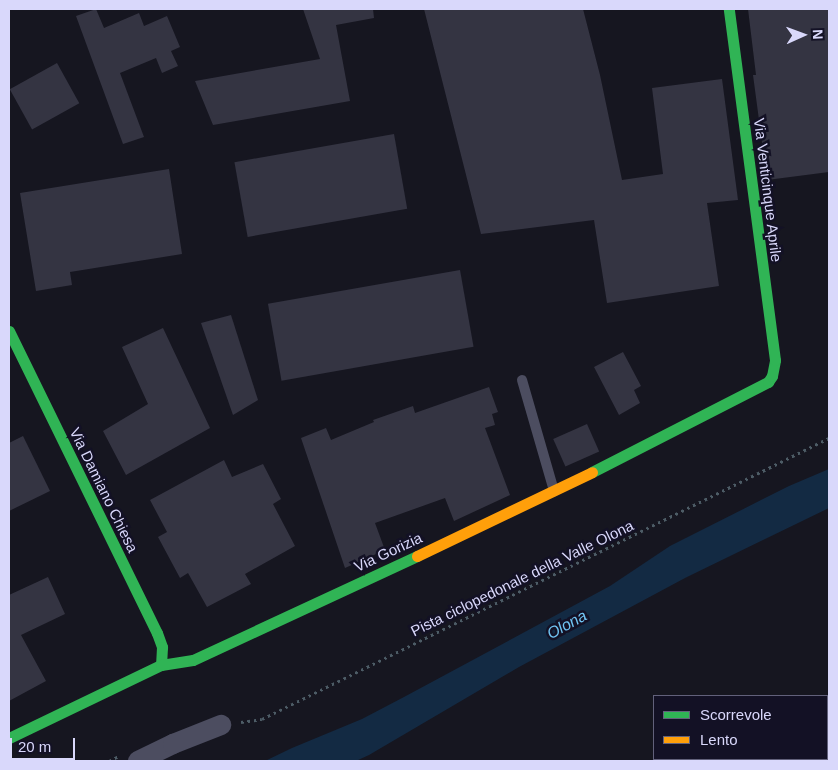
<!DOCTYPE html>
<style>
body{margin:0}
#map{position:relative;width:838px;height:770px;overflow:hidden;background:#161620;font-family:Helvetica,sans-serif}
div>[style]{position:absolute}
.water>*{inset:0;background:#132a43}
.building>*{inset:0;background:#343442;transform-origin:0 0}
.path>*{height:3px;margin-top:-1.5px;transform-origin:0;background:repeating-linear-gradient(90deg,#4d5c66 0 2.5px,transparent 0 6.5px)}
.lane>*{height:10px;margin:-5px;padding:0 5px;transform-origin:5px;border-radius:5px;background:#4c4d60}
.street>*{height:20px;margin:-10px;padding:0 10px;transform-origin:10px;border-radius:10px;background:#4c4d60}
.fast>*{height:11px;margin:-5.5px;padding:0 5.5px;transform-origin:5.5px;border-radius:5.5px;background:#30b455}
.slow>*{height:11px;margin:-5.5px;padding:0 5.5px;transform-origin:5.5px;border-radius:5.5px;background:#ff9f0a}
span{translate:-50% -50%;white-space:nowrap;text-align:center;line-height:1.15;-webkit-text-stroke:5px #131125;paint-order:stroke}
.street-label{font-size:15px;color:#d9d8fb}
.water-label{font-size:16px;color:#70c3f2;font-style:italic}
.frame{position:absolute;inset:0;border:10px solid #d9d8fb;pointer-events:none}
.legend{position:absolute;left:653px;top:695px;width:175px;height:65px;box-sizing:border-box;background:#131125;border:1px solid #62617b;margin:0;padding:6px 9px;list-style:none;font-size:15px;color:#d9d8fb}
.legend li{display:flex;align-items:center;gap:10px;height:25px}
.legend b{width:25px;border:1px solid #62617b}
.north{position:absolute;left:778px;top:10px;width:50px;height:50px;-webkit-text-stroke:4px #131125;paint-order:stroke;rotate:88deg;font-size:14px;font-weight:700;line-height:20px;text-align:center;color:#d9d8fb}
.north::after{content:'';display:block;margin:auto;width:18px;height:22px;background:#d9d8fb;clip-path:polygon(50% 0,100% 100%,50% 72%,0 100%)}
.scale{position:absolute;left:10px;top:738px;width:65px;height:22px;box-sizing:border-box;border:2px solid #d9d8fb;border-top:0;padding-left:6px;font-size:15px;line-height:18px;white-space:nowrap;color:#d9d8fb;-webkit-text-stroke:4px #131125;paint-order:stroke}
</style>
<div id="map">
<div class="water">
<i style="clip-path:polygon(829px 469px,829px 508px,685px 578px,519px 667px,369px 755px,356px 761px,265px 761px,292px 748px,362px 719px,404px 697px,610px 586px,670px 546px,789px 486px)"></i>
</div>
<div class="building">
<i style="clip-path:polygon(96px 9px,104px 28px,139px 13px,144px 26px,167px 16px,180px 47px,171px 51px,178px 66px,162px 73px,156px 58px,120px 73px,144px 137px,123px 144px,76px 16px)"></i>
<i style="clip-path:polygon(303px 9px,373px 9px,374px 18px,336px 25px,350px 101px,213px 125px,195px 81px,320px 59px)"></i>
<i style="clip-path:polygon(424px 9px,583px 9px,600px 75px,622px 180px,663px 174px,652px 88px,722px 79px,738px 200px,707px 203px,719px 286px,607px 303px,594px 220px,481px 234px)"></i>
<i style="clip-path:polygon(748px 9px,829px 9px,829px 172px,767px 180px,753px 75px,756px 75px)"></i>
<i style="left:57px;top:63px;width:46px;height:54px;rotate:61deg"></i>
<i style="left:394px;top:134px;width:76px;height:162px;rotate:80deg"></i>
<i style="clip-path:polygon(169px 169px,182px 254px,70px 272px,72px 285px,36px 291px,20px 193px)"></i>
<i style="left:460px;top:270px;width:78px;height:195px;rotate:80deg"></i>
<i style="clip-path:polygon(231px 315px,258px 400px,233px 415px,201px 323px)"></i>
<i style="clip-path:polygon(163px 328px,210px 428px,126px 475px,103px 431px,148px 404px,122px 347px)"></i>
<i style="clip-path:polygon(623px 352px,641px 386px,634px 390px,640px 403px,619px 415px,594px 367px)"></i>
<i style="clip-path:polygon(489px 387px,498px 412px,492px 414px,495px 425px,485px 428px,510px 495px,454px 521px,445px 498px,375px 523px,385px 550px,345px 568px,301px 438px,326px 428px,331px 440px,374px 422px,373px 420px,413px 406px,415px 413px)"></i>
<i style="left:587px;top:424px;width:30px;height:37px;rotate:66deg"></i>
<i style="clip-path:polygon(23px 436px,50px 491px,9px 511px,9px 443px)"></i>
<i style="clip-path:polygon(224px 460px,232px 477px,263px 464px,281px 499px,273px 504px,295px 546px,245px 574px,251px 584px,207px 607px,188px 573px,180px 578px,158px 537px,167px 532px,150px 500px)"></i>
<i style="clip-path:polygon(48px 577px,65px 614px,21px 635px,46px 681px,9px 701px,9px 595px)"></i>
</div>
<div class="path">
<i style="left:241px;top:722px;width:21px;rotate:-8deg"></i>
<i style="left:262px;top:719px;width:633px;rotate:-26.36deg"></i>
<i style="left:109px;top:761px;width:11px;rotate:-27deg"></i>
</div>
<div class="lane">
<i style="left:522px;top:380px;width:116px;rotate:73.9deg"></i>
</div>
<div class="street">
<i style="left:138px;top:761px;width:39px;rotate:-26deg"></i>
<i style="left:173px;top:744px;width:52px;rotate:-21.6deg"></i>
</div>
<div class="fast">
<i style="left:9px;top:331px;width:336px;rotate:63.9deg"></i>
<i style="left:157px;top:633px;width:15px;rotate:70deg"></i>
<i style="left:162px;top:647px;width:18px;rotate:93deg"></i>
<i style="left:592px;top:472px;width:198px;rotate:-27.1deg"></i>
<i style="left:768px;top:382px;width:7px;rotate:-56deg"></i>
<i style="left:772px;top:376px;width:16px;rotate:-79deg"></i>
<i style="left:775px;top:360px;width:354px;rotate:-97.5deg"></i>
<i style="left:9px;top:738px;width:169px;rotate:-25.7deg"></i>
<i style="left:161px;top:665px;width:32px;rotate:-9deg"></i>
<i style="left:193px;top:660px;width:247px;rotate:-24.9deg"></i>
</div>
<div class="slow">
<i style="left:417px;top:556px;width:194px;rotate:-25.6deg"></i>
</div>
<div class="street-label">
<span style="left:768px;top:190px;rotate:83deg">Via Venticinque Aprile</span>
<span style="left:104px;top:490px;rotate:64deg">Via Damiano Chiesa</span>
<span style="left:388px;top:552px;rotate:-25deg">Via Gorizia</span>
<span style="left:522px;top:578px;rotate:-26deg">Pista ciclopedonale della Valle Olona</span>
</div>
<div class="water-label">
<span style="left:567px;top:625px;rotate:-29deg">Olona</span>
</div>
<div class="frame"></div>
<ul class="legend">
<li><b style="height:6px;background:#30b455"></b>Scorrevole</li>
<li><b style="height:6px;background:#ff9f0a"></b>Lento</li>
</ul>
<div class="north">N</div>
<div class="scale">20 m</div>
</div>
